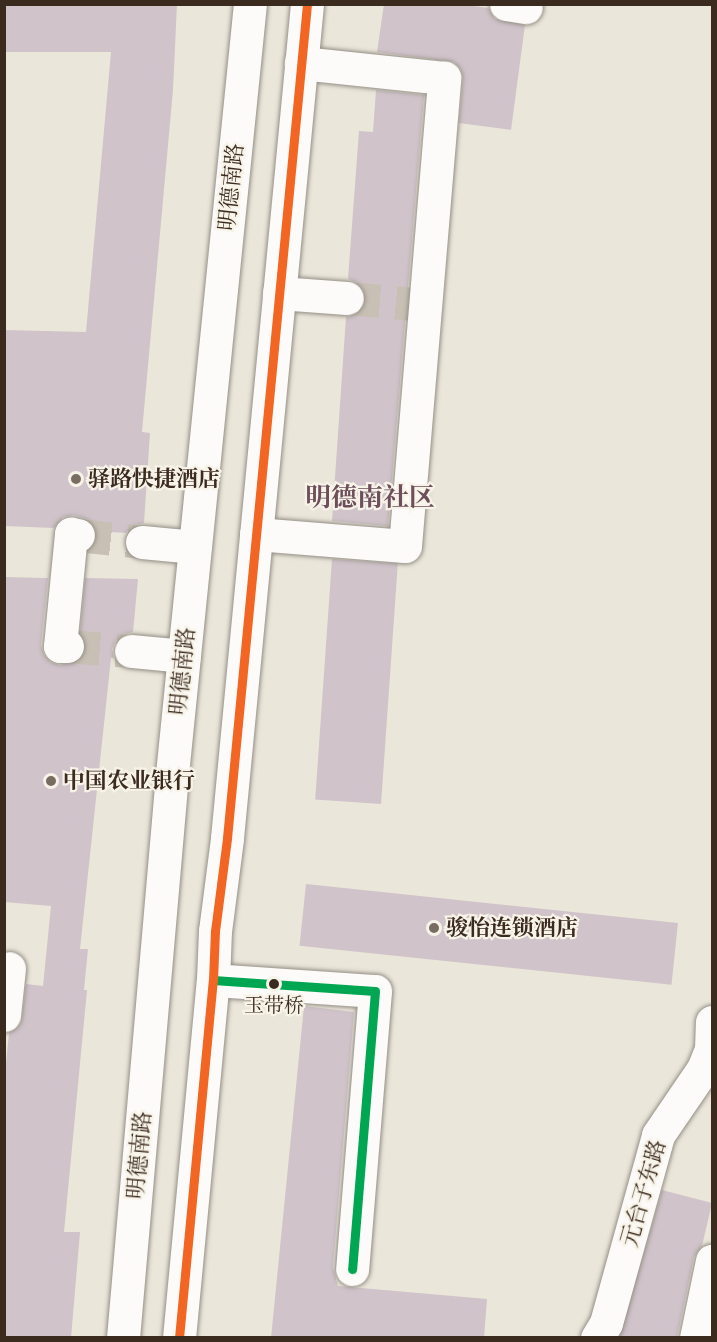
<!DOCTYPE html>
<meta charset="utf-8">
<style>
body{margin:0}
#map{position:relative;width:717px;height:1342px;overflow:hidden;background:#ebe6da;font-family:"EB Garamond","Noto Serif SC",serif}
div>[style]{position:absolute}
.building>*{inset:0;background:#d0c3ca;transform-origin:0 0}
.minor-tunnel>*{height:33px;margin-top:-16.5px;transform-origin:0;background:repeating-linear-gradient(90deg,#c8c0b4 0 33px,transparent 0 49px)}
.roads{filter:drop-shadow(0 0 2px #948f86) drop-shadow(0 0 2px #948f86)}
.minor>*{height:33px;margin:-16.5px;padding:0 16.5px;transform-origin:16.5px;border-radius:16.5px;background:#fcfbf9}
.major>*{height:33px;margin:-16.5px;padding:0 16.5px;transform-origin:16.5px;border-radius:16.5px;background:#fcfbf9}
.bus-1>*{height:9px;margin:-4.5px;padding:0 4.5px;transform-origin:4.5px;border-radius:4.5px;background:#00a651}
.bus-2>*{height:9px;margin:-4.5px;padding:0 4.5px;transform-origin:4.5px;border-radius:4.5px;background:#f26522}
.dots>*{width:16px;height:16px;translate:-50% -50%;box-sizing:border-box;border:3px solid #f7f3e8;border-radius:50%}
span{translate:-50% -50%;white-space:nowrap;text-align:center;line-height:1.15;-webkit-text-stroke:4.5px #f7f3e8;paint-order:stroke}
.bus-label{font-size:20px;color:#3b2a1e}
.street-label{font-size:22px;color:#3b2a1e}
.poi-label{font-size:22px;color:#3b2a1e;font-weight:700}
.left{translate:0 -50%;text-align:left}
.quarter-label{font-size:26px;color:#6d4f5c;font-weight:700}
.frame{position:absolute;inset:0;border:6px solid #3b2a1e;pointer-events:none}
</style>
<div id="map">
<div class="building">
<i style="clip-path:polygon(4px 4px,177px 4px,173px 90px,142px 432px,150px 433px,144px 523px,134px 525px,126px 533px,96px 531px,89px 520px,74px 515px,63px 517px,54px 528px,4px 526px,4px 330px,86px 332px,111px 52px,4px 52px)"></i>
<i style="clip-path:polygon(384px 4px,460px 4px,488px 8px,495px 19px,525px 25px,511px 130px,459px 123px,463px 79px,461px 70px,454px 62px,377px 52px)"></i>
<i style="clip-path:polygon(376px 90px,424px 95px,388px 526px,332px 521px,346px 317px,355px 315px,362px 309px,366px 299px,364px 290px,358px 283px,348px 279px,359px 131px,373px 132px)"></i>
<i style="left:332px;top:559px;width:66px;height:241px;rotate:4deg"></i>
<i style="clip-path:polygon(4px 577px,48px 578px,41px 645px,44px 655px,50px 662px,60px 665px,76px 662px,83px 655px,86px 645px,80px 633px,85px 578px,138px 579px,133px 632px,123px 634px,116px 640px,112px 649px,114px 658px,111px 658px,80px 949px,88px 949px,84px 990px,87px 990px,64px 1232px,80px 1232px,71px 1338px,4px 1338px,4px 1084px,9px 1033px,19px 1026px,22px 1018px,26px 984px,43px 986px,51px 906px,4px 902px)"></i>
<i style="left:306px;top:884px;width:374px;height:62px;rotate:6deg"></i>
<i style="clip-path:polygon(304px 1006px,354px 1012px,333px 1267px,338px 1286px,487px 1299px,484px 1338px,271px 1338px)"></i>
<i style="clip-path:polygon(662px 1190px,712px 1203px,702px 1246px,694px 1257px,677px 1338px,619px 1338px)"></i>
</div>
<div class="minor-tunnel">
<i style="left:347px;top:298px;width:67px;rotate:5.1deg"></i>
<i style="left:78px;top:535px;width:64px;rotate:6.2deg"></i>
<i style="left:67px;top:646px;width:64px;rotate:4.5deg"></i>
</div>
<div class="roads">
<div class="minor">
<i style="left:506px;top:4px;width:20px;rotate:9deg"></i>
<i style="left:279px;top:293px;width:68px;rotate:4.2deg"></i>
<i style="left:256px;top:534px;width:149px;rotate:4.6deg"></i>
<i style="left:405px;top:546px;width:470px;rotate:-85.2deg"></i>
<i style="left:444px;top:78px;width:144px;rotate:-174deg"></i>
<i style="left:142px;top:542px;width:53px;rotate:5.4deg"></i>
<i style="left:67px;top:646px;width:7px;rotate:180deg"></i>
<i style="left:60px;top:646px;width:113px;rotate:-84.4deg"></i>
<i style="left:71px;top:534px;width:7px;rotate:8deg"></i>
<i style="left:131px;top:651px;width:53px;rotate:5.4deg"></i>
<i style="left:213px;top:980px;width:162px;rotate:3.9deg"></i>
<i style="left:375px;top:991px;width:279px;rotate:94.7deg"></i>
<i style="left:4px;top:1015px;width:47px;rotate:-83.9deg"></i>
<i style="left:597px;top:1338px;width:17px;rotate:-59deg"></i>
<i style="left:606px;top:1323px;width:195px;rotate:-74.5deg"></i>
<i style="left:658px;top:1135px;width:80px;rotate:-55.7deg"></i>
<i style="left:703px;top:1069px;width:22px;rotate:-68deg"></i>
<i style="left:711px;top:1049px;width:27px;rotate:-88deg"></i>
<i style="left:696px;top:1338px;width:79px;rotate:-78.3deg"></i>
</div>
<div class="major">
<i style="left:123px;top:1338px;width:566px;rotate:-85.03deg"></i>
<i style="left:172px;top:774px;width:774px;rotate:-84.22deg"></i>
<i style="left:179px;top:1338px;width:360px;rotate:-84.6deg"></i>
<i style="left:213px;top:980px;width:49px;rotate:-87.7deg"></i>
<i style="left:215px;top:931px;width:94px;rotate:-82.6deg"></i>
<i style="left:227px;top:838px;width:838px;rotate:-84.52deg"></i>
</div>
</div>
<div class="bus-1">
<i style="left:213px;top:980px;width:162px;rotate:3.9deg"></i>
<i style="left:375px;top:991px;width:279px;rotate:94.7deg"></i>
</div>
<div class="bus-2">
<i style="left:179px;top:1338px;width:360px;rotate:-84.6deg"></i>
<i style="left:213px;top:980px;width:49px;rotate:-87.7deg"></i>
<i style="left:215px;top:931px;width:94px;rotate:-82.6deg"></i>
<i style="left:227px;top:838px;width:838px;rotate:-84.52deg"></i>
</div>
<div class="dots">
<i style="left:76px;top:479px;background:#796c60"></i>
<i style="left:51px;top:781px;background:#796c60"></i>
<i style="left:434px;top:928px;background:#796c60"></i>
<i style="left:274px;top:984px;background:#3b2a1e"></i>
</div>
<div class="bus-label">
<span style="left:274px;top:1005px">玉带桥</span>
</div>
<div class="street-label">
<span style="left:231px;top:187px;rotate:-84deg">明德南路</span>
<span style="left:182px;top:671px;rotate:-84deg">明德南路</span>
<span style="left:139px;top:1155px;rotate:-85deg">明德南路</span>
<span style="left:643px;top:1193px;rotate:-74deg">元台子东路</span>
</div>
<div class="poi-label">
<span class="left" style="left:88px;top:479px">驿路快捷酒店</span>
<span class="left" style="left:63px;top:781px">中国农业银行</span>
<span class="left" style="left:446px;top:928px">骏怡连锁酒店</span>
</div>
<div class="quarter-label">
<span style="left:370px;top:498px">明德南社区</span>
</div>
<div class="frame"></div>
</div>
